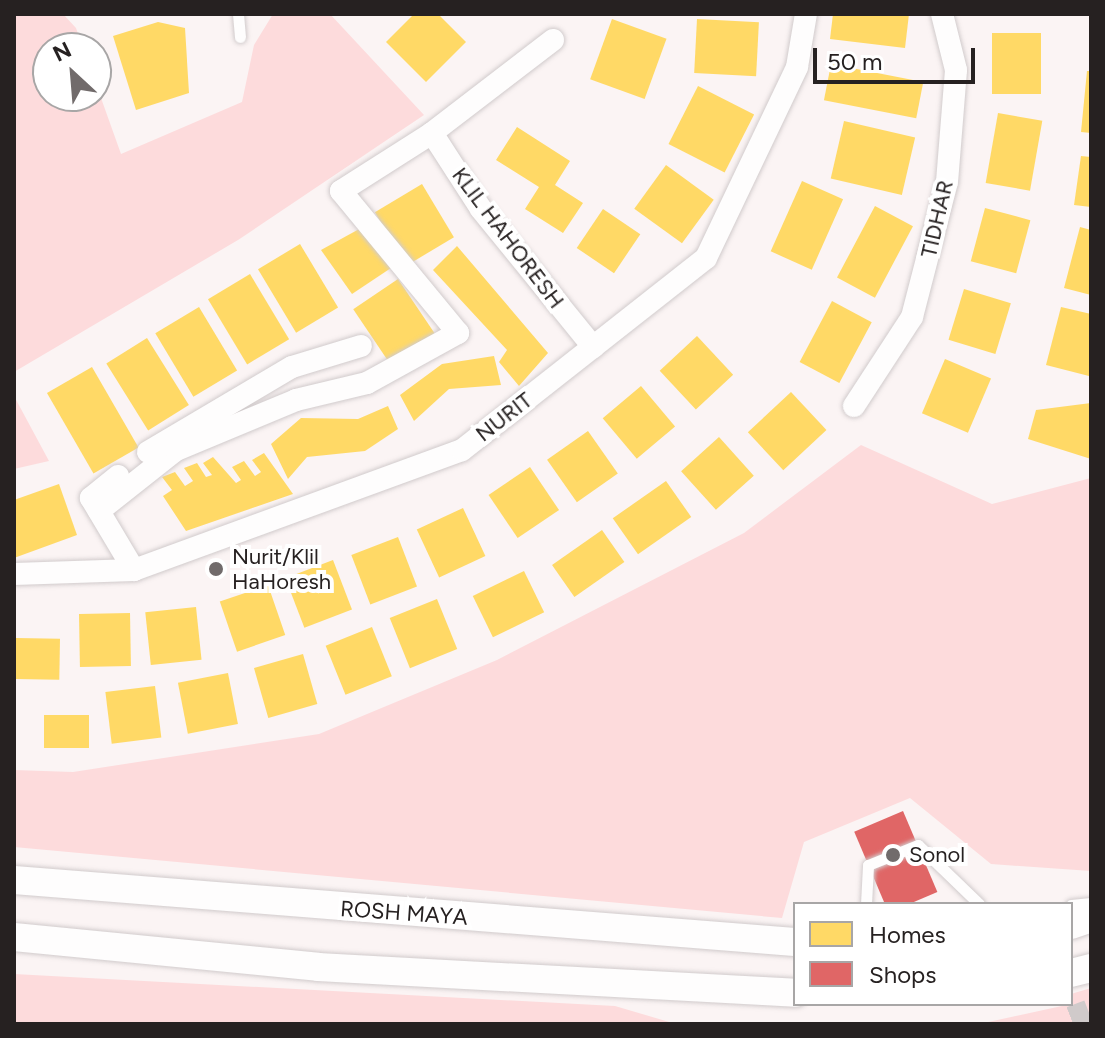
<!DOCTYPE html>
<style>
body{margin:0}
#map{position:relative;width:1105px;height:1038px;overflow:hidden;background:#fbf4f4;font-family:Figtree,sans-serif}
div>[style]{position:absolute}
.green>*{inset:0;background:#fddbdc}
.homes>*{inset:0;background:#ffd966;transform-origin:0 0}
.shops>*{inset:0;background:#e06666;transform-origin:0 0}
.trunk-tunnel>*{height:36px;margin-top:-18px;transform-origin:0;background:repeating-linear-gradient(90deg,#d0caca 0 36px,transparent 0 54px)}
.roads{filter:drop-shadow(0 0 2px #d1cbcc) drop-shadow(0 0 2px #d1cbcc)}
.service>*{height:11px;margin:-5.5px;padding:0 5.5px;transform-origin:5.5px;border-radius:5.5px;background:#fefdfd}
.minor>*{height:22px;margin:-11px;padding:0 11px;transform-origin:11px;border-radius:11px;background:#fefdfd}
.tertiary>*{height:28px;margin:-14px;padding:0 14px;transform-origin:14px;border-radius:14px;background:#fefdfd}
.dots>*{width:22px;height:22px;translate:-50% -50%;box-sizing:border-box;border:4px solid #fff;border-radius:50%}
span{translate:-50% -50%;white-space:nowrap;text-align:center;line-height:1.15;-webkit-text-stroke:8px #fff;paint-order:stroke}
.street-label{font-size:22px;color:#262121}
.poi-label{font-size:22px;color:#262121}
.left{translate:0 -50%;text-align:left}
.frame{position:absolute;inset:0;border:16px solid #262121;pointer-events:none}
.legend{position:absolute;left:793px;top:902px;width:280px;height:104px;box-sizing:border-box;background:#fff;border:2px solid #a8a6a6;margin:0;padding:10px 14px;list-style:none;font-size:24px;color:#262121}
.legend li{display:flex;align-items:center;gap:16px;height:40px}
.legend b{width:40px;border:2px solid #a8a6a6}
.north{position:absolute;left:32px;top:32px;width:80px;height:80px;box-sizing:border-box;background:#fff;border:2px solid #a8a6a6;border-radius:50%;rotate:334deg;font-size:22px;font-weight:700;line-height:32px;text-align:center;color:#262121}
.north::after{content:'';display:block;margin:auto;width:28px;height:36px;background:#716b6b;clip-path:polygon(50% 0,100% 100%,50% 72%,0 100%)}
.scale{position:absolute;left:813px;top:48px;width:162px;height:36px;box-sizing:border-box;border:4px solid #262121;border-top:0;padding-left:10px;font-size:24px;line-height:28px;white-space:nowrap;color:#262121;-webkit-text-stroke:6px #fff;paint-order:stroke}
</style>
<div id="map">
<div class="green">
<i style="clip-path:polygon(14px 14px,63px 14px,76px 28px,83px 48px,48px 48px,48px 96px,96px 96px,96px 84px,121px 154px,242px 102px,254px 45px,273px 14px,330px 14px,424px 115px,238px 240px,14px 372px)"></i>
<i style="clip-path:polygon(14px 396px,49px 461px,14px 469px)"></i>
<i style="clip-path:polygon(861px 445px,992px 504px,1091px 478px,1091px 871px,991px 864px,910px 798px,804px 842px,782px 918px,14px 847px,14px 770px,73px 772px,319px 734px,497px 660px,744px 533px)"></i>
<i style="clip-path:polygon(14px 974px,615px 1006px,676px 1024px,14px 1024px)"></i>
<i style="clip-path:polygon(1091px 988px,1091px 1024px,979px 1024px,1071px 1004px,1071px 994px)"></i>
</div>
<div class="homes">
<i style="clip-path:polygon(414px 14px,438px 14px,466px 42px,426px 82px,386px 42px)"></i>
<i style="clip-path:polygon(833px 14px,909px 14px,905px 48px,830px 39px)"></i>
<i style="left:612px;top:19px;width:58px;height:64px;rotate:20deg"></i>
<i style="left:697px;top:19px;width:62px;height:54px;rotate:3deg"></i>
<i style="clip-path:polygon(158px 22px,185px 28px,189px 93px,136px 110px,113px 36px)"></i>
<i style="left:992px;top:33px;width:49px;height:61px"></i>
<i style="left:831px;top:64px;width:94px;height:37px;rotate:11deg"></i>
<i style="clip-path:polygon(1087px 71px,1091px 71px,1091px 133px,1081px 132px)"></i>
<i style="left:698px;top:86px;width:63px;height:65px;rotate:27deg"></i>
<i style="left:998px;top:113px;width:45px;height:71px;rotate:10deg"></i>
<i style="left:844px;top:121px;width:73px;height:59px;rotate:13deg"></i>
<i style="clip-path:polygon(517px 127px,570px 161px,555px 185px,583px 203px,563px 233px,525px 209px,539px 187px,496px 160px)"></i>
<i style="clip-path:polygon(1081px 156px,1091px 157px,1091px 207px,1074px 205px)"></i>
<i style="left:666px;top:165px;width:59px;height:54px;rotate:36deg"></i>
<i style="left:802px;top:181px;width:45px;height:77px;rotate:24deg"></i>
<i style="left:422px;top:184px;width:62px;height:55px;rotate:59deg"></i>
<i style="left:875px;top:206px;width:43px;height:81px;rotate:28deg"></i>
<i style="left:985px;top:208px;width:47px;height:55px;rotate:15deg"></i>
<i style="left:603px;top:209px;width:45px;height:47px;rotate:34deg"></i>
<i style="clip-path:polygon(1080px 227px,1091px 230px,1091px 295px,1064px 288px)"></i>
<i style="clip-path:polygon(361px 228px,391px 268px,352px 294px,321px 250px)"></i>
<i style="left:300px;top:244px;width:74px;height:49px;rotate:59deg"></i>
<i style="clip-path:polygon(457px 246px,548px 353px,519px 386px,499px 362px,507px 350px,433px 270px)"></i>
<i style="left:250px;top:274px;width:76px;height:49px;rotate:59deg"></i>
<i style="left:398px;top:279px;width:66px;height:54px;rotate:56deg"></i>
<i style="left:964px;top:289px;width:49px;height:53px;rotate:17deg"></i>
<i style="left:832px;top:301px;width:45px;height:69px;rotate:28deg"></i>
<i style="left:199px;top:307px;width:74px;height:51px;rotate:59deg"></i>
<i style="clip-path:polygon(1061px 307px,1091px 314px,1089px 376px,1046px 365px)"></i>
<i style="left:697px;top:336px;width:53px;height:51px;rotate:47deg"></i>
<i style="left:147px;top:338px;width:79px;height:48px;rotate:58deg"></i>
<i style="clip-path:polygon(494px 356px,501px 385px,449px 389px,414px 421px,400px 395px,442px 364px)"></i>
<i style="left:945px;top:359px;width:50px;height:59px;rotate:23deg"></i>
<i style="left:92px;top:367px;width:93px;height:52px;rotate:60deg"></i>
<i style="left:641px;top:386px;width:53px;height:50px;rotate:50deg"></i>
<i style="left:791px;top:392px;width:52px;height:59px;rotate:47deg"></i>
<i style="clip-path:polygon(1091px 403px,1091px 459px,1028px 439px,1036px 410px)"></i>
<i style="clip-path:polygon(388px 406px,398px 429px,365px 451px,307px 457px,288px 479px,271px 444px,301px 418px,358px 419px)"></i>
<i style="left:588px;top:431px;width:52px;height:50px;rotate:55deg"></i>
<i style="left:719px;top:437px;width:52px;height:51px;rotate:48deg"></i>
<i style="clip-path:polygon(264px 453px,293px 494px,186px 531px,163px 496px,172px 490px,162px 477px,175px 472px,185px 486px,193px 481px,184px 468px,197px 463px,206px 477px,212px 475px,203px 463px,213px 457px,236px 483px,241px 480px,232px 467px,244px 461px,255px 476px,261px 472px,252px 460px)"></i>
<i style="left:530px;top:467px;width:52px;height:50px;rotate:56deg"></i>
<i style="left:666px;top:481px;width:44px;height:65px;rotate:55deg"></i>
<i style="clip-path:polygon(59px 484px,77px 535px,14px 558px,14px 500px)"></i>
<i style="left:463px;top:508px;width:53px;height:51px;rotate:65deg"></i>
<i style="left:602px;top:530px;width:39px;height:61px;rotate:55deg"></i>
<i style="left:398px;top:537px;width:53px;height:50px;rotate:69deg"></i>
<i style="left:333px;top:560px;width:53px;height:51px;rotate:69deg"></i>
<i style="left:524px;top:571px;width:46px;height:57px;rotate:64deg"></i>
<i style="left:268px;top:585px;width:53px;height:51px;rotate:71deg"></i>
<i style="left:437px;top:599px;width:54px;height:51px;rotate:68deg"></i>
<i style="left:196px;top:607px;width:53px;height:51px;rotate:84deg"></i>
<i style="left:130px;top:613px;width:53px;height:51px;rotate:89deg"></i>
<i style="left:372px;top:627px;width:53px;height:50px;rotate:68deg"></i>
<i style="left:16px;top:638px;width:44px;height:41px;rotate:1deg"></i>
<i style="left:303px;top:654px;width:52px;height:51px;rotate:74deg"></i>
<i style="left:228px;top:673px;width:52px;height:51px;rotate:79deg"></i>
<i style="left:155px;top:686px;width:52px;height:50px;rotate:83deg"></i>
<i style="left:44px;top:715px;width:45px;height:33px"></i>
</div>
<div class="shops">
<i style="left:903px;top:811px;width:88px;height:53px;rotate:67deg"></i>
</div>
<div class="trunk-tunnel">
<i style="left:1073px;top:1024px;width:19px;rotate:-21deg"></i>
</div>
<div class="roads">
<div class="service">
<i style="left:238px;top:14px;width:23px;rotate:85deg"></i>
<i style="left:866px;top:904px;width:39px;rotate:-87deg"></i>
<i style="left:868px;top:865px;width:54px;rotate:-21.8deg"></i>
<i style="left:918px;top:845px;width:85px;rotate:44deg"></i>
<i style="left:1071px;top:905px;width:20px;rotate:-6deg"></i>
</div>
<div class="minor">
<i style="left:553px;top:40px;width:153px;rotate:142.5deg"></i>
<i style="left:432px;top:133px;width:90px;rotate:57.2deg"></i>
<i style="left:481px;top:209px;width:178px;rotate:50.9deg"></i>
<i style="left:854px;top:406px;width:106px;rotate:-56.9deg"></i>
<i style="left:912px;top:317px;width:139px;rotate:-75.5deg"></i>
<i style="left:947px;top:182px;width:112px;rotate:-85.4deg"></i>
<i style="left:956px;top:70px;width:58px;rotate:-104deg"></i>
<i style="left:148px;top:452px;width:167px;rotate:-30.6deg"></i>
<i style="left:292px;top:367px;width:72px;rotate:-16.9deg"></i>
<i style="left:118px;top:476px;width:35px;rotate:141deg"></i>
<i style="left:91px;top:498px;width:84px;rotate:59.2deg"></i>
<i style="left:99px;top:511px;width:98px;rotate:-38.4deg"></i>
<i style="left:176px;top:450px;width:130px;rotate:-22.6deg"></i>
<i style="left:296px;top:400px;width:73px;rotate:-13.5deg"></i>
<i style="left:367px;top:383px;width:104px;rotate:-28.8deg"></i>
<i style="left:458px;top:333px;width:184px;rotate:-129.5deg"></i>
<i style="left:341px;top:191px;width:108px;rotate:-32.5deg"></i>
<i style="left:14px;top:574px;width:120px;rotate:-1.9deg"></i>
<i style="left:134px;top:570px;width:349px;rotate:-20.1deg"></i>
<i style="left:462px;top:450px;width:310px;rotate:-38.2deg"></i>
<i style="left:706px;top:258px;width:212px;rotate:-64.5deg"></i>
<i style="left:797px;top:67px;width:54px;rotate:-80.4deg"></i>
</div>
<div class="tertiary">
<i style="left:14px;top:880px;width:783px;rotate:4.54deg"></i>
<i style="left:1071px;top:925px;width:21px;rotate:-19deg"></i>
<i style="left:14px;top:937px;width:305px;rotate:5.6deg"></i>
<i style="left:318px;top:967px;width:478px;rotate:3.1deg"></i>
<i style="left:1071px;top:973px;width:21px;rotate:-14deg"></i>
</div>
</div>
<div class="dots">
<i style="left:216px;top:569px;background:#716b6b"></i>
<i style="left:893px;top:855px;background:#716b6b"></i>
</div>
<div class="street-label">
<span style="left:937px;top:219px;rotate:-77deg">TIDHAR</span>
<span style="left:508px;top:238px;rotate:53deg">KLIL HAHORESH</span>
<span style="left:504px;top:417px;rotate:-38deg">NURIT</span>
<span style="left:404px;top:913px;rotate:4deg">ROSH MAYA</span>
</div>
<div class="poi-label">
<span class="left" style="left:232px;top:569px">Nurit/Klil<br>HaHoresh</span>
<span class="left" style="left:909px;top:855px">Sonol</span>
</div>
<div class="frame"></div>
<ul class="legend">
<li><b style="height:22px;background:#ffd966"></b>Homes</li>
<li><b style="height:22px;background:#e06666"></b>Shops</li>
</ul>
<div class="north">N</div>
<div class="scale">50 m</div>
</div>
